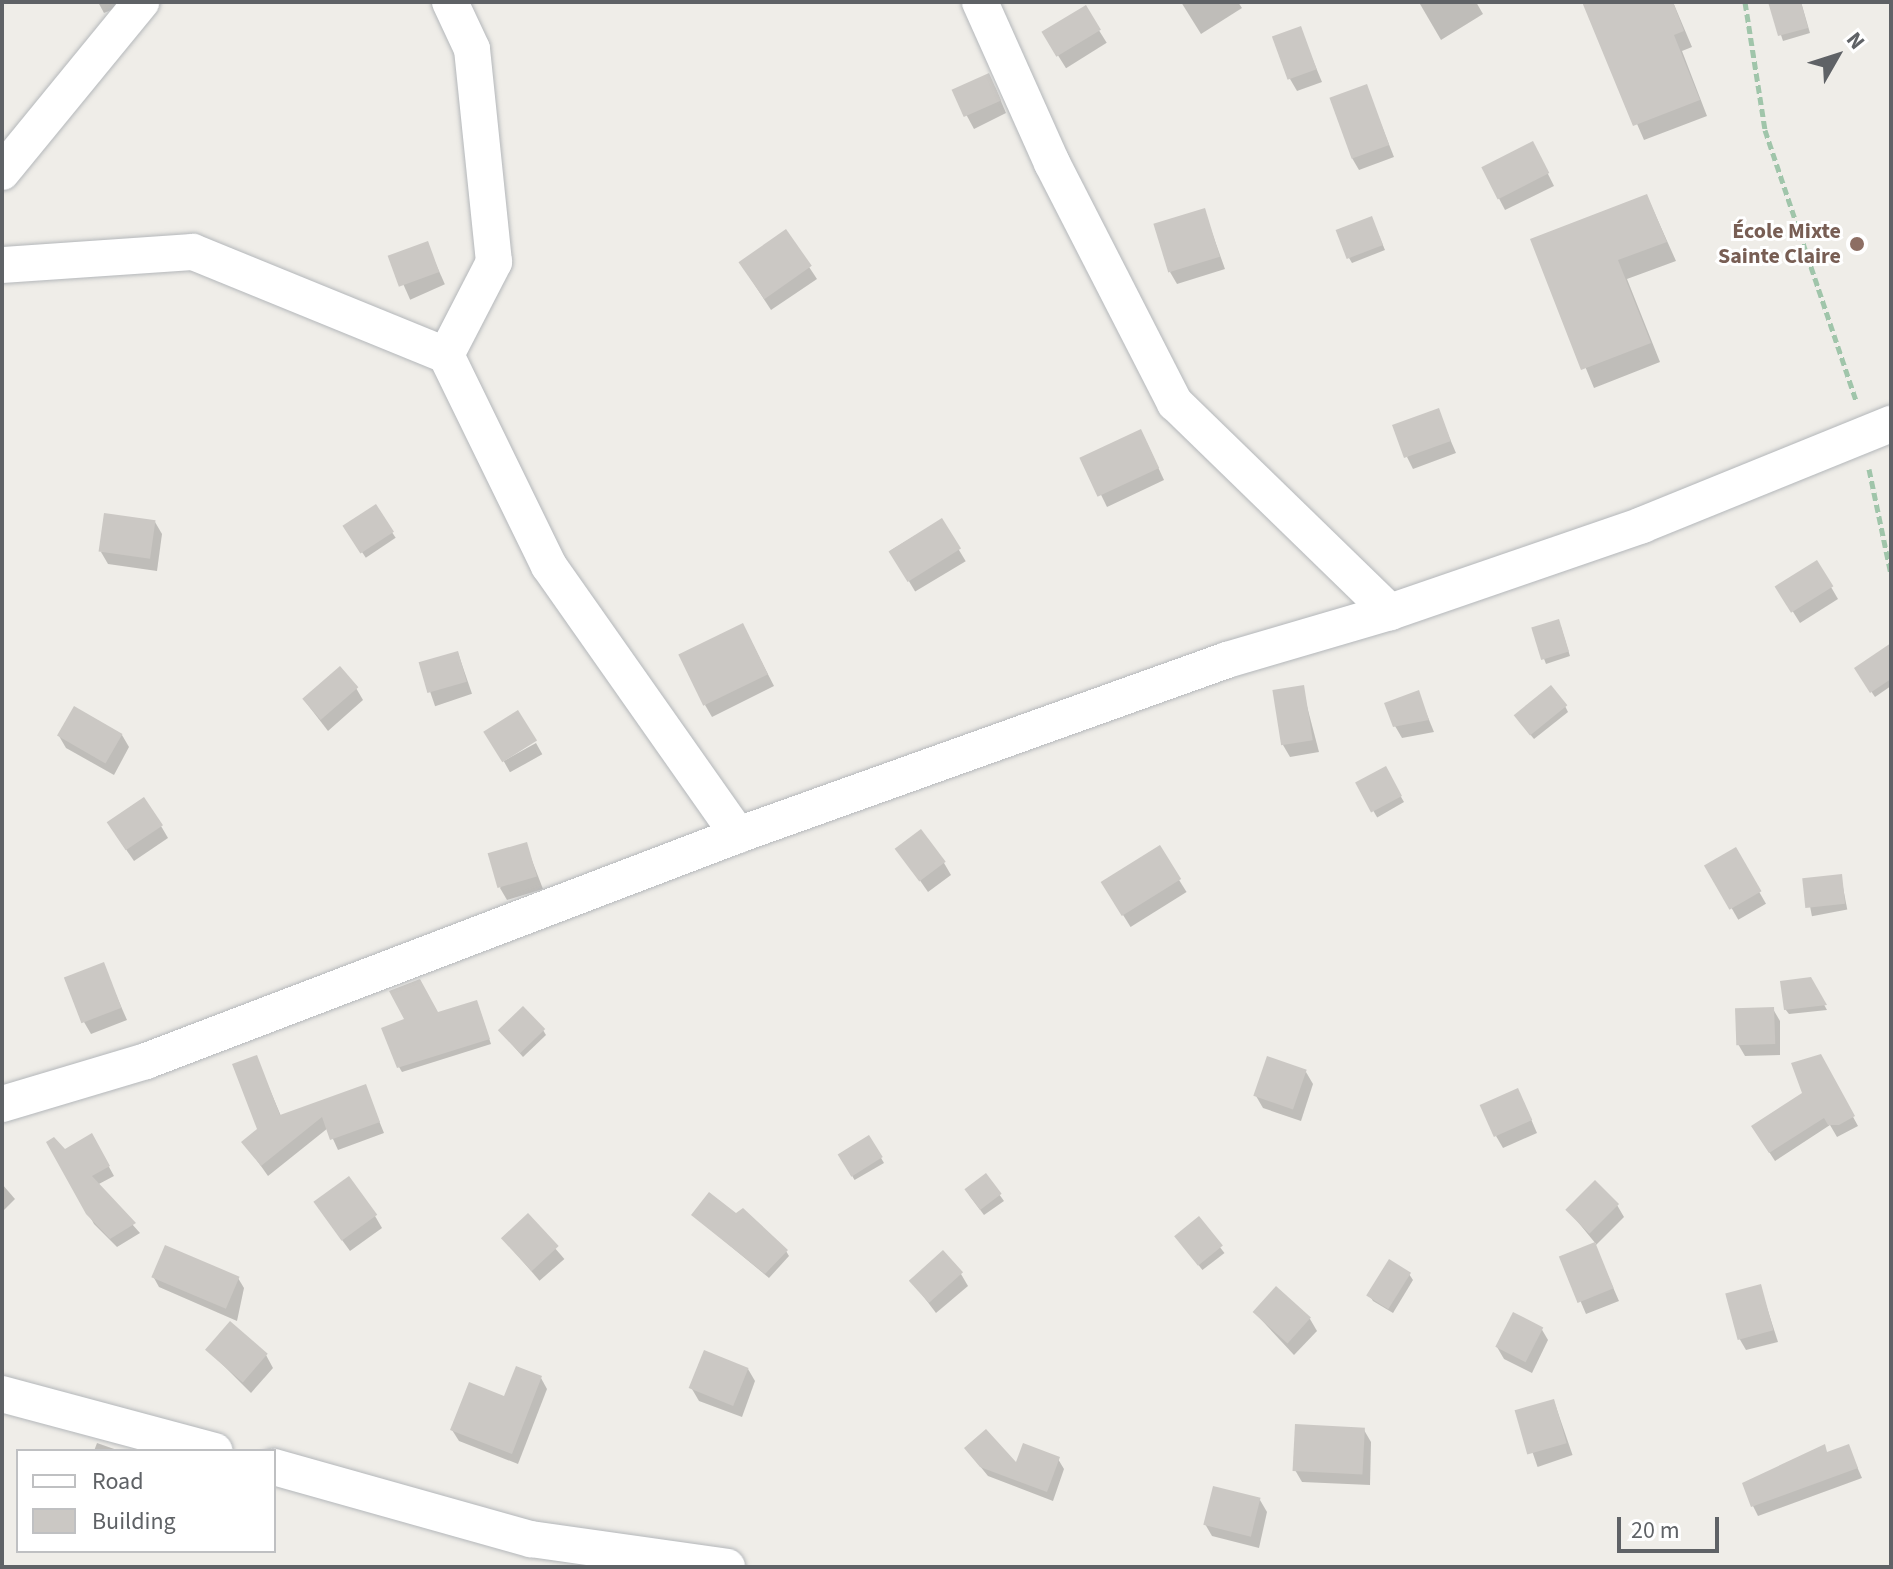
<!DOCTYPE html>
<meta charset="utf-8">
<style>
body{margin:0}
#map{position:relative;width:1893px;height:1569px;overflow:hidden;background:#efede8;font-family:"Source Sans 3",sans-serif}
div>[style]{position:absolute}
.shadow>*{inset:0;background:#0003;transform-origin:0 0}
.building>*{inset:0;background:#cbc8c4;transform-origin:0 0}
.path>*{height:5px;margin-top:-2.5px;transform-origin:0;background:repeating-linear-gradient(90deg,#a0c5aa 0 8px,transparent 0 12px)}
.roads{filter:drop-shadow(0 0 2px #b4b7ba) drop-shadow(0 0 2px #b4b7ba)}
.street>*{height:36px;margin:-18px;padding:0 18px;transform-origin:18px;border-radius:18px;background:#fff}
.dots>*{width:22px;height:22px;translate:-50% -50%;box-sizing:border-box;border:4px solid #fff;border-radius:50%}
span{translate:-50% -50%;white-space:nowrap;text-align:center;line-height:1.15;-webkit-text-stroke:6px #fff;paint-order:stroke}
.education-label{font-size:22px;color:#785e54;font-weight:700}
.right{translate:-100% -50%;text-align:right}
.frame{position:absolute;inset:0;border:4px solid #5f6266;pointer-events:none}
.legend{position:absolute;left:16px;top:1449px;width:260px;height:104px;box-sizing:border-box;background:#fff;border:2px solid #bfc0c2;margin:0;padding:10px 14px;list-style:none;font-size:24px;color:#5f6266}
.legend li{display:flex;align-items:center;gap:16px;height:40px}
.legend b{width:40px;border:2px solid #bfc0c2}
.north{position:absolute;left:1797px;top:16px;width:80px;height:80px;-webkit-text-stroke:6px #fff;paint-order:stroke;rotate:51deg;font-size:22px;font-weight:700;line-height:32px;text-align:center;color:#5f6266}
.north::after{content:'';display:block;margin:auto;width:28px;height:36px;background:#5f6266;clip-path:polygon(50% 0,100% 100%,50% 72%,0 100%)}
.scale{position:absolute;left:1617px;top:1517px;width:102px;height:36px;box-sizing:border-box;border:4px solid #5f6266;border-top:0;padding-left:10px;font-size:24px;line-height:28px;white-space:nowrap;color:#5f6266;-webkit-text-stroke:6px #fff;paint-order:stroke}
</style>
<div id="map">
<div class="shadow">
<i style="clip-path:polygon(98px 2px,131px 2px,104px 13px)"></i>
<i style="clip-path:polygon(1181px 2px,1238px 2px,1242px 8px,1201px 34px)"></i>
<i style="clip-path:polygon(1423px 2px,1476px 2px,1483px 14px,1441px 40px,1420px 4px)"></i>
<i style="clip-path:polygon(1584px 2px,1673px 2px,1692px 47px,1682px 51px,1707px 116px,1644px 140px)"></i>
<i style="clip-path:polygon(1770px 2px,1801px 2px,1810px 33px,1783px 41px)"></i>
<i style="left:1085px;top:8px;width:41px;height:48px;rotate:58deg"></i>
<i style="clip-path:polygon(1300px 29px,1322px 82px,1297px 91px,1290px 79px)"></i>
<i style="clip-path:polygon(1366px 86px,1394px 157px,1359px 170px,1352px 158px)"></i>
<i style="clip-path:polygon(995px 87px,1006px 113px,974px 129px,954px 92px)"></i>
<i style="clip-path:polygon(1539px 156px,1554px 186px,1505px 210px,1483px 168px)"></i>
<i style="clip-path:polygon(1647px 196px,1676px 261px,1627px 279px,1660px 362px,1594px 388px,1533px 240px)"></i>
<i style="clip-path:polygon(1204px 210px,1225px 269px,1177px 284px,1170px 272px)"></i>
<i style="clip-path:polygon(1374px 224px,1385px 250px,1352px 263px,1349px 258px)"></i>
<i style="clip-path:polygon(786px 232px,817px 279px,771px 310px,747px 273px)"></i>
<i style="left:427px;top:244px;width:44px;height:38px;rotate:66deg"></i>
<i style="clip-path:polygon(1438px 411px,1456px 453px,1413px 469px,1407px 457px)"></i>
<i style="clip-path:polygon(1147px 443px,1164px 480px,1107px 507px,1083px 458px)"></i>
<i style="left:375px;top:507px;width:37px;height:36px;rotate:56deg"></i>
<i style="left:941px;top:520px;width:48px;height:59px;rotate:59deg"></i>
<i style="clip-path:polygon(155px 522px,162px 534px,157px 571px,108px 564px,101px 552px)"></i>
<i style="clip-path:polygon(1831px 587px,1838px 599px,1800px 623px,1785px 599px)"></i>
<i style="clip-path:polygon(1561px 627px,1570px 656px,1546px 664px,1533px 630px)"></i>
<i style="clip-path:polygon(749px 637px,774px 686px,712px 717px,705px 705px)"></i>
<i style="left:458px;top:653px;width:43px;height:39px;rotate:71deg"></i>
<i style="clip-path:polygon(1891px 662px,1891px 686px,1875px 697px,1856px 669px)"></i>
<i style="clip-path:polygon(1302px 687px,1319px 752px,1290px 757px,1283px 745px)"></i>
<i style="clip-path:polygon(356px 688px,363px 700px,328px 731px,304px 700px)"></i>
<i style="clip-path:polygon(1418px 693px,1434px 732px,1402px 738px,1395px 726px)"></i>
<i style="clip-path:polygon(1565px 706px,1568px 712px,1534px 739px,1519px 721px)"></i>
<i style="clip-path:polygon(122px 735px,129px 747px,114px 775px,66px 748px,59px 736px)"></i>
<i style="left:536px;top:743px;width:13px;height:37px;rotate:61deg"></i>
<i style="left:1385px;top:769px;width:38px;height:31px;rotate:60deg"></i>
<i style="clip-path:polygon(161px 826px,168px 838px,134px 861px,116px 835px)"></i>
<i style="clip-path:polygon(526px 845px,543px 889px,507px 900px,500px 888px)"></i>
<i style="left:1159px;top:848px;width:52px;height:66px;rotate:58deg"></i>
<i style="clip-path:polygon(898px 849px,944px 863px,951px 875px,928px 892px)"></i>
<i style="left:1735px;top:850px;width:62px;height:32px;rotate:60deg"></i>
<i style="left:1841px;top:877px;width:33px;height:36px;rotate:79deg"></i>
<i style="clip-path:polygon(103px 965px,127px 1020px,91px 1034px,84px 1022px)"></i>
<i style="clip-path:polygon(1810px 979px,1827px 1010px,1789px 1014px,1785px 1009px)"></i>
<i style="clip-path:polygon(479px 1008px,491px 1044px,402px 1072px,399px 1067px,437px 1015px)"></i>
<i style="clip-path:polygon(1773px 1009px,1780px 1021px,1780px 1055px,1745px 1056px,1738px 1044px)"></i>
<i style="clip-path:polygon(543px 1030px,546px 1035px,523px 1057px,500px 1031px)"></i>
<i style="clip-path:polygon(1820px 1056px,1858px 1126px,1837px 1137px,1830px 1125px,1775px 1161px,1758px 1135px,1804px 1093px)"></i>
<i style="clip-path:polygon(256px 1057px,281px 1116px,365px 1086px,384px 1133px,338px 1150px,328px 1128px,268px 1176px,244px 1142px,260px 1129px)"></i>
<i style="clip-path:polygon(1306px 1072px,1313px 1084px,1301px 1121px,1263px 1108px,1256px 1096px)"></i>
<i style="clip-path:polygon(1524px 1103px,1537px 1133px,1503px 1148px,1496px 1136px)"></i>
<i style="clip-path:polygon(92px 1136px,114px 1176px,97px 1185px,140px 1233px,117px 1247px,94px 1224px,49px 1143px,65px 1151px)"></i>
<i style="left:869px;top:1137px;width:30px;height:34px;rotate:60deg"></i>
<i style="clip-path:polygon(986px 1176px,1004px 1201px,984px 1215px,969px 1195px)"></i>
<i style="clip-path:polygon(2px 1184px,15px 1199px,2px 1212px)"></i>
<i style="clip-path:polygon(1617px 1205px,1624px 1217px,1595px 1246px,1619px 1301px,1586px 1314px,1562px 1258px,1596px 1244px,1568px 1210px)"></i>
<i style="clip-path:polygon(323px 1214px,375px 1216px,382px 1228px,350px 1251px)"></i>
<i style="clip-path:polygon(693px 1215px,786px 1251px,789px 1256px,769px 1278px)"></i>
<i style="left:527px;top:1216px;width:57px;height:33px;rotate:49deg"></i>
<i style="left:1198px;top:1219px;width:43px;height:28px;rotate:52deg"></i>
<i style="clip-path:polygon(961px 1274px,968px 1286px,936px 1313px,911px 1280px)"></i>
<i style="clip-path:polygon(1409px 1274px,1413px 1280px,1393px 1313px,1373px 1301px,1370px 1296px)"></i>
<i style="clip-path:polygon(154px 1278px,238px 1278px,244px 1288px,237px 1321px,159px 1287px)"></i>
<i style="clip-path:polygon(1760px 1286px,1778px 1342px,1746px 1350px,1739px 1338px)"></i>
<i style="clip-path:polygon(1254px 1312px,1310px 1319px,1317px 1331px,1294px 1355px)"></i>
<i style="clip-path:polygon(1541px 1328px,1548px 1340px,1532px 1373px,1504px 1359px,1497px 1347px)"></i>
<i style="clip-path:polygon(207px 1349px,266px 1355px,273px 1368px,251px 1393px)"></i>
<i style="clip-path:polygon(748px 1369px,755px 1381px,742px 1417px,699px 1401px,692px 1389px)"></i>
<i style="clip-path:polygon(541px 1378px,547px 1389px,518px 1464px,459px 1441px,452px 1430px)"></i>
<i style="left:1554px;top:1401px;width:57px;height:37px;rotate:71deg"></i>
<i style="clip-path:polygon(1364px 1430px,1371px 1442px,1370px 1485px,1302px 1482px,1295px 1470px)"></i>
<i style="clip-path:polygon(97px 1443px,120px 1451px,94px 1451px)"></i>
<i style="clip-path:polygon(1848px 1446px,1862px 1478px,1758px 1516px,1753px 1506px,1828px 1454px)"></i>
<i style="clip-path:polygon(966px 1449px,1017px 1466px,1058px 1459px,1064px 1469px,1053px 1501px,988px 1476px)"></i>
<i style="clip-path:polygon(1260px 1500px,1267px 1512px,1259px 1548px,1212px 1536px,1205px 1524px)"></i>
</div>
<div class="building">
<i style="clip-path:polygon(1582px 2px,1673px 2px,1684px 31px,1674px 35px,1700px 100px,1633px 126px)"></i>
<i style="clip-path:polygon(1768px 2px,1801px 2px,1808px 28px,1778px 36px)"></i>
<i style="left:1086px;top:5px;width:29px;height:52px;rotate:59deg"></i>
<i style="left:1301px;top:26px;width:46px;height:31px;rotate:70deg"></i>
<i style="left:989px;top:73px;width:30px;height:41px;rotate:66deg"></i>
<i style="left:1367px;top:84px;width:65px;height:40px;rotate:70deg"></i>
<i style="left:1533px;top:141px;width:36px;height:58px;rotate:63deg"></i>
<i style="clip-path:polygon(1647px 194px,1667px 242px,1618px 260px,1651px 343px,1581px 370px,1530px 239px)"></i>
<i style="left:1205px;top:208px;width:51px;height:54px;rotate:73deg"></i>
<i style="left:1372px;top:216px;width:31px;height:39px;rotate:69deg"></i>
<i style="left:786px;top:229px;width:45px;height:58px;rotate:55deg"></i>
<i style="left:428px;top:241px;width:33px;height:43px;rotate:70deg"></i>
<i style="left:1439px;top:408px;width:35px;height:50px;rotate:70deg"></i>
<i style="left:1141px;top:429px;width:43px;height:68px;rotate:65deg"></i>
<i style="left:376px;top:504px;width:33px;height:40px;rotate:57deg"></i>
<i style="left:104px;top:513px;width:52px;height:39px;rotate:8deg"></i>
<i style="left:942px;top:518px;width:36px;height:63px;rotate:58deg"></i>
<i style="left:1817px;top:560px;width:31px;height:50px;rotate:58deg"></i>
<i style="left:1559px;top:619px;width:34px;height:29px;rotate:73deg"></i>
<i style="left:743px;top:623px;width:57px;height:72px;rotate:64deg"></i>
<i style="clip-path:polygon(1891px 643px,1891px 679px,1870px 693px,1854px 668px)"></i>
<i style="left:458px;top:651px;width:32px;height:41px;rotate:74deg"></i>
<i style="left:340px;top:666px;width:28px;height:50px;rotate:49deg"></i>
<i style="left:1304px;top:685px;width:56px;height:32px;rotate:81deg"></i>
<i style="left:1551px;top:685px;width:26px;height:48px;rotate:51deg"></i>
<i style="clip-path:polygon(1419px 690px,1429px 720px,1393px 727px,1384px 703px)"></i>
<i style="left:74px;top:706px;width:56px;height:34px;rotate:30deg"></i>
<i style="left:518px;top:710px;width:36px;height:41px;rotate:58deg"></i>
<i style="left:1386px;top:766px;width:34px;height:35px;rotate:62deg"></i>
<i style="left:144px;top:797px;width:34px;height:45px;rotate:56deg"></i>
<i style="left:921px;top:829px;width:41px;height:33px;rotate:53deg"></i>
<i style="left:527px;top:842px;width:36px;height:41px;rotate:74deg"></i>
<i style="left:1160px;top:845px;width:40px;height:70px;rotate:58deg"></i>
<i style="left:1736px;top:847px;width:51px;height:37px;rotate:60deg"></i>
<i style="left:1842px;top:874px;width:30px;height:40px;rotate:84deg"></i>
<i style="left:104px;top:962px;width:49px;height:43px;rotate:69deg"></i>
<i style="clip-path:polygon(1811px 977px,1827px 1005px,1784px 1010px,1780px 981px)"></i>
<i style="clip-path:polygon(420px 979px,438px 1012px,477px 1000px,490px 1039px,397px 1068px,381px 1028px,404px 1019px,389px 991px)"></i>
<i style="left:523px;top:1006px;width:32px;height:35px;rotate:46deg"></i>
<i style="left:1774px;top:1007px;width:37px;height:39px;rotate:88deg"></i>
<i style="clip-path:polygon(1821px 1054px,1855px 1116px,1839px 1125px,1828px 1125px,1824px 1118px,1769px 1153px,1751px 1126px,1802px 1093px,1791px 1063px)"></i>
<i style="clip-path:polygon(257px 1055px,280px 1115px,366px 1084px,380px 1122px,330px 1140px,322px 1117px,261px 1166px,241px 1142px,257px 1129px,232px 1064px)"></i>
<i style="left:1267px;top:1056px;width:42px;height:42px;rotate:19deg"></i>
<i style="left:1518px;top:1088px;width:35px;height:42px;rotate:66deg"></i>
<i style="clip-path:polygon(92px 1133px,110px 1166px,92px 1176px,136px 1223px,110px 1239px,86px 1214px,46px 1142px,54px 1137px,65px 1149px)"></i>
<i style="left:869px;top:1135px;width:26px;height:37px;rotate:58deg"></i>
<i style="left:986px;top:1173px;width:26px;height:27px;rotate:53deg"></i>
<i style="left:349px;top:1176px;width:48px;height:44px;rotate:54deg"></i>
<i style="left:1595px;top:1180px;width:34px;height:42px;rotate:45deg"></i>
<i style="clip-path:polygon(709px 1192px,736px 1213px,743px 1208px,788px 1250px,765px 1274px,691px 1215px)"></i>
<i style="left:528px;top:1213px;width:45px;height:37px;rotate:47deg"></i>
<i style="left:1199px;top:1216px;width:38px;height:32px;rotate:51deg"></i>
<i style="left:1595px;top:1242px;width:50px;height:39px;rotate:68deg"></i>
<i style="left:165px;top:1245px;width:81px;height:35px;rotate:23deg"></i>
<i style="left:943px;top:1250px;width:30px;height:46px;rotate:48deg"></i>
<i style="left:1389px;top:1259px;width:26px;height:43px;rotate:32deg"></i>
<i style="left:1761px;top:1284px;width:48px;height:37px;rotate:75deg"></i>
<i style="left:1276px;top:1286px;width:47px;height:35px;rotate:42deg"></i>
<i style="left:1513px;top:1312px;width:34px;height:39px;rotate:27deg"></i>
<i style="left:230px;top:1321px;width:50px;height:38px;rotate:41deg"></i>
<i style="left:704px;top:1350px;width:48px;height:41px;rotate:22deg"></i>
<i style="clip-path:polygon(516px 1366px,542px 1376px,512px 1454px,450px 1430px,469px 1382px,504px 1396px)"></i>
<i style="left:1554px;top:1399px;width:46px;height:41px;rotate:74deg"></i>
<i style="left:1295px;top:1424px;width:70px;height:47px;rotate:3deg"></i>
<i style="clip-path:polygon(986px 1429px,1016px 1462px,1023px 1443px,1060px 1457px,1047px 1492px,980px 1467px,964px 1448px)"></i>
<i style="clip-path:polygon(1825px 1444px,1827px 1452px,1849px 1444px,1858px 1468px,1751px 1507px,1742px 1483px)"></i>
<i style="left:1213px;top:1486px;width:49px;height:40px;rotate:14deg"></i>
</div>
<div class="path">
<i style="left:1745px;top:2px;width:130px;rotate:81.1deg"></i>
<i style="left:1765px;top:130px;width:286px;rotate:71.4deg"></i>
<i style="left:1869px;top:469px;width:107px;rotate:78.2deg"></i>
</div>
<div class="roads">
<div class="street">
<i style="left:980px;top:2px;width:176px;rotate:65.9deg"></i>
<i style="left:1052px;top:163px;width:270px;rotate:62.9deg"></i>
<i style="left:1175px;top:403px;width:300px;rotate:44.2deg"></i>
<i style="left:2px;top:172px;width:220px;rotate:-50.7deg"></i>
<i style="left:2px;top:265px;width:191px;rotate:-3.9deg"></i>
<i style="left:193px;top:252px;width:273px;rotate:22.2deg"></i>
<i style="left:446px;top:355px;width:235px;rotate:64deg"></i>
<i style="left:549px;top:566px;width:329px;rotate:54.9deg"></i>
<i style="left:446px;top:355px;width:105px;rotate:-62.7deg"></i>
<i style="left:494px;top:262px;width:214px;rotate:-95.9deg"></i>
<i style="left:472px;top:49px;width:52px;rotate:-115.1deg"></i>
<i style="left:2px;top:1104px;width:150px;rotate:-16.6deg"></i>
<i style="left:146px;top:1061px;width:634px;rotate:-20.89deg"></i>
<i style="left:738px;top:835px;width:519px;rotate:-19.69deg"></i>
<i style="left:1227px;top:660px;width:170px;rotate:-16.4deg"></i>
<i style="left:1390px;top:612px;width:267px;rotate:-19deg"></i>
<i style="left:1642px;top:525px;width:269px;rotate:-22.1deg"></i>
<i style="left:2px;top:1394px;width:220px;rotate:15deg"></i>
<i style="left:274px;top:1467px;width:267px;rotate:15.7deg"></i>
<i style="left:531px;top:1539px;width:198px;rotate:8.1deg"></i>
</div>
</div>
<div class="dots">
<i style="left:1857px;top:244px;background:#8d6e63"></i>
</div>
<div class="education-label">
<span class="right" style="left:1841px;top:244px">École Mixte<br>Sainte Claire</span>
</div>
<div class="frame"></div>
<ul class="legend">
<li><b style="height:10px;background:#fff"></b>Road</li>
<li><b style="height:22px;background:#cbc8c4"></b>Building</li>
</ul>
<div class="north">N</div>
<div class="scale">20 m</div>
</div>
